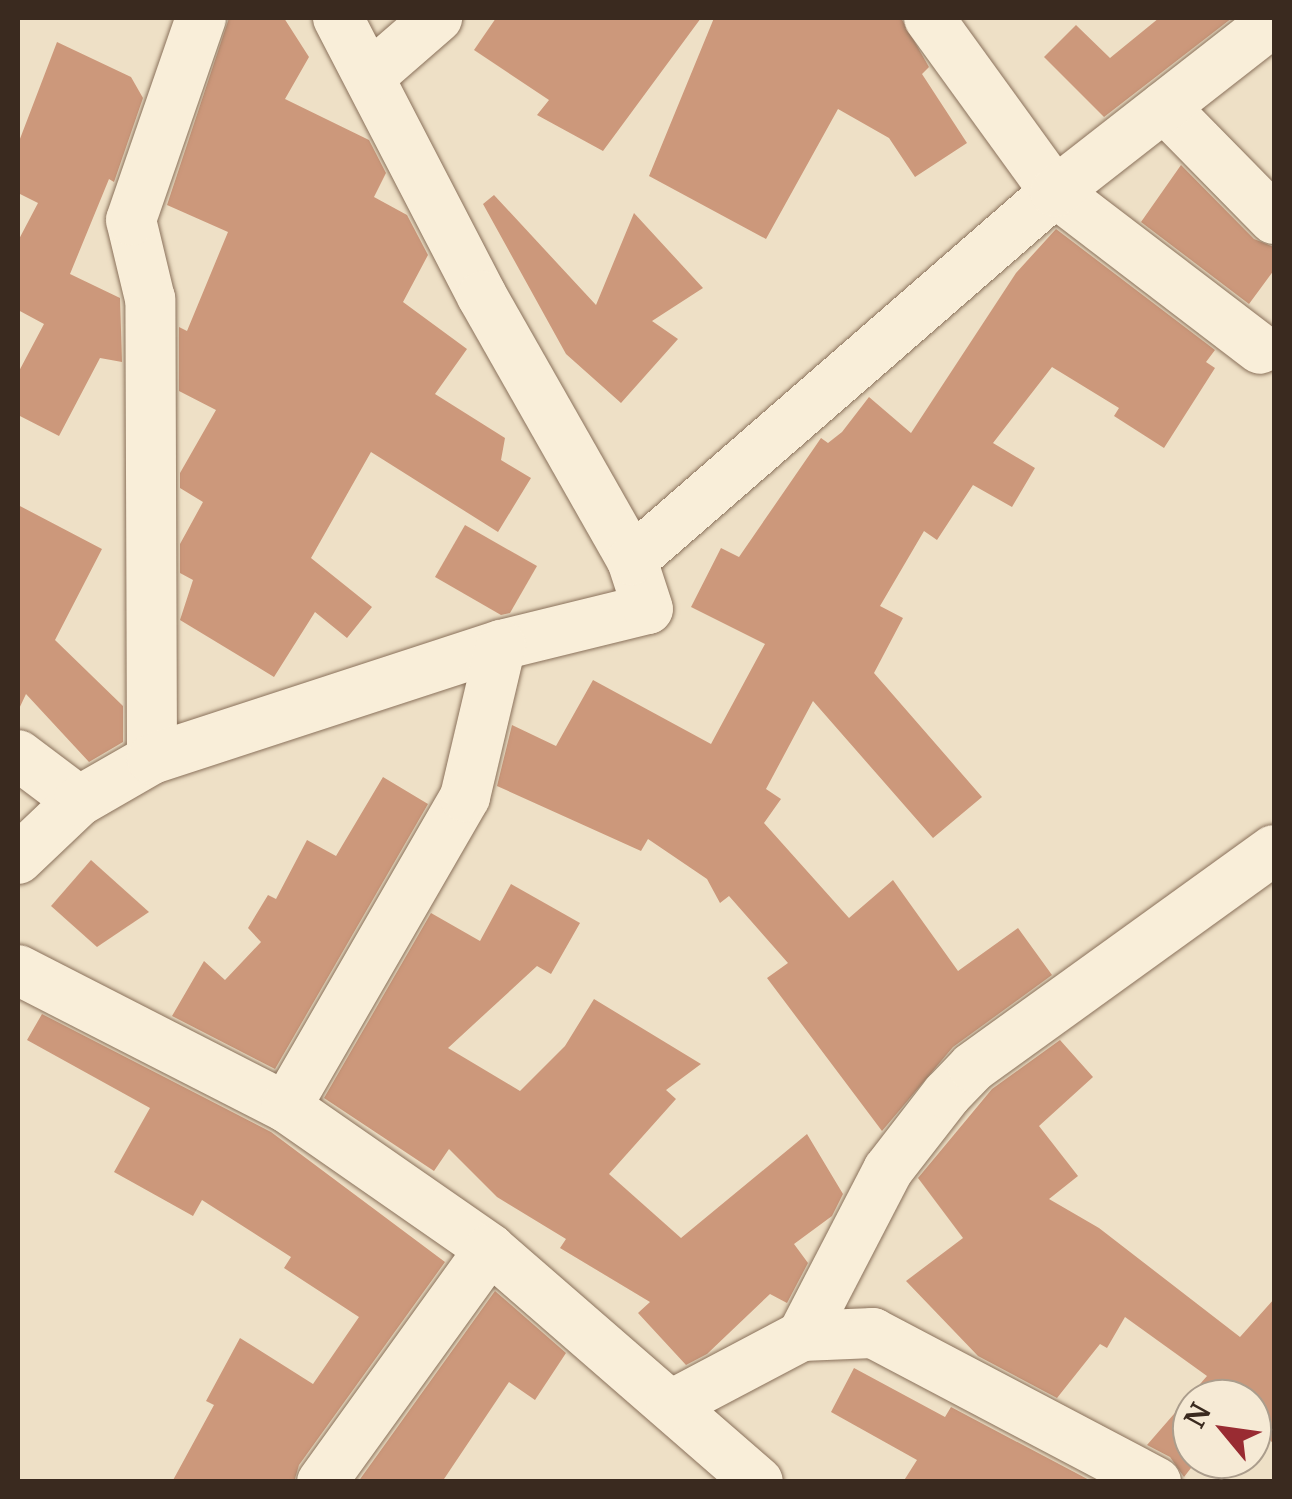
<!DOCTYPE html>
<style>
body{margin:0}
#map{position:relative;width:1292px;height:1499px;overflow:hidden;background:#eee0c6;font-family:Merriweather,serif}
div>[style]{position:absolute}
.building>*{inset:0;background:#cc987b}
.roads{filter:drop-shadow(0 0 2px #8a715b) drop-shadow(0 0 2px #8a715b)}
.street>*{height:50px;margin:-25px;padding:0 25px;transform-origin:25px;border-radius:25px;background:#f9eed9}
span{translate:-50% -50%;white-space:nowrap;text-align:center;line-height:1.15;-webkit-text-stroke:8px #f6ead5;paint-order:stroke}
.frame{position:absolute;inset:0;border:20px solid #3a2a1f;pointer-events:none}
.north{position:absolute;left:1172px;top:1379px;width:100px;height:100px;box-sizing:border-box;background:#f6ead5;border:2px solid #ab9d8c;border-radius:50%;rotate:299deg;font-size:28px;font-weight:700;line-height:40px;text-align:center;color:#3a2a1f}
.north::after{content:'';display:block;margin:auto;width:35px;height:45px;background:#992b32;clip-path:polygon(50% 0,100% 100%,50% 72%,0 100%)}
</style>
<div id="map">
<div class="building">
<i style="clip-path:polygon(229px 18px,284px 18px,309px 57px,285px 99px,369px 140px,386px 173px,374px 197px,407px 215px,428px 255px,403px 302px,467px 349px,435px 394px,505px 438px,501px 460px,531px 478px,498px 532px,371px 452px,311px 558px,372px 607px,347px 638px,315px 612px,274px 677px,180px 620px,193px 580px,180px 573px,180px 544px,203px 502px,180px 488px,180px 473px,216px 410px,179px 391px,179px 327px,187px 331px,228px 232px,167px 205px)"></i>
<i style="clip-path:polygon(496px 18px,701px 18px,603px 151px,537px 115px,549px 100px,474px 50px)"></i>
<i style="clip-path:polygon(714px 18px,901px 18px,929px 67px,922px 74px,967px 143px,915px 177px,889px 138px,838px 109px,766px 239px,649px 176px)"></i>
<i style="clip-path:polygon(1159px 18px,1232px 18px,1104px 117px,1044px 57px,1076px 25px,1110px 58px)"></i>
<i style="clip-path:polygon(57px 42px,131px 77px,143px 98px,114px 182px,109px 179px,70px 274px,120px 298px,122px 362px,100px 358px,59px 436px,18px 415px,18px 373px,44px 324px,18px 310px,18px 241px,38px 203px,18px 193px,18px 144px)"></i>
<i style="clip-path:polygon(1181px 165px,1254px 239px,1274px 247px,1274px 270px,1249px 304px,1141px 222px)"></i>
<i style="clip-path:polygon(494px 195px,596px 305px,634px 213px,703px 288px,652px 321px,678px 339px,621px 403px,566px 354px,483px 204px)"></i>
<i style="clip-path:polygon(1056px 229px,1215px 350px,1206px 362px,1215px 368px,1164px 448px,1114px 416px,1119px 408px,1052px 367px,993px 443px,1035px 468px,1012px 507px,973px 485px,937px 540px,924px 531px,880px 606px,903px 618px,874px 673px,982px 797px,933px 838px,813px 701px,766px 789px,781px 799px,764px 823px,849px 918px,893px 880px,958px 971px,1018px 928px,1052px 975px,953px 1047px,882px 1131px,767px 978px,788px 963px,729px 896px,720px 903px,707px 879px,648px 839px,641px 851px,497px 786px,512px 725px,556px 746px,593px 680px,711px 744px,765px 644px,691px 607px,721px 548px,739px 557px,821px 438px,828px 443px,842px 432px,869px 397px,911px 433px,1016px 273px)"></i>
<i style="clip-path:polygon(18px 505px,102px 549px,55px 640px,123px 706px,123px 742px,89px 762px,26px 694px,18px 711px)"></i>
<i style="clip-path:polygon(465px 525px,537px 566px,510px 613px,501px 615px,435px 577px)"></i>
<i style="clip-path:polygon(383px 777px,428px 804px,275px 1069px,172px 1016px,204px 961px,225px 980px,261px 942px,248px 928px,268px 895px,276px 899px,307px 840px,336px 856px)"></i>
<i style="clip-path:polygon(91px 860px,149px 912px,97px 947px,51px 906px)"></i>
<i style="clip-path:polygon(511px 884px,580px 923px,551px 974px,537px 966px,448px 1048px,520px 1091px,565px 1046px,594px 999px,701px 1064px,666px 1090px,676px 1099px,609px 1174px,681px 1238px,807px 1134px,843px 1194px,832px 1216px,794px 1244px,808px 1263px,787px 1303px,770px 1294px,707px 1354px,686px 1365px,638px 1313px,650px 1302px,560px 1248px,566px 1239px,497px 1197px,449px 1149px,434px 1171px,324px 1098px,431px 913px,480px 941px)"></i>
<i style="clip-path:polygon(42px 1014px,271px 1132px,445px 1262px,299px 1465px,294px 1482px,172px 1482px,214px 1405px,206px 1401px,240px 1338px,313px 1384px,359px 1317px,284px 1268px,291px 1257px,202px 1200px,193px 1216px,114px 1172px,150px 1108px,27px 1040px)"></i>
<i style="clip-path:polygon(1060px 1040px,1093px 1077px,1039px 1126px,1078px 1176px,1049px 1199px,1099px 1228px,1240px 1337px,1274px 1299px,1274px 1444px,1252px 1423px,1252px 1399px,1192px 1399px,1192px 1459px,1198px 1459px,1184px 1477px,1170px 1457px,1147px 1445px,1207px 1376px,1125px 1317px,1107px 1348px,1100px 1344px,1057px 1398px,978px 1356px,906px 1281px,963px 1238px,918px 1178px,992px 1089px)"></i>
<i style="clip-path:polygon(495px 1291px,566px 1353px,535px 1400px,509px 1382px,442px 1482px,358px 1482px)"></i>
<i style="clip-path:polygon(854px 1368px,945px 1417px,951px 1407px,1093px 1482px,903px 1482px,917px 1460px,831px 1412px)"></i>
</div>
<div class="roads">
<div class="street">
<i style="left:338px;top:18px;width:313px;rotate:62.6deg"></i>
<i style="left:482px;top:296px;width:304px;rotate:60.4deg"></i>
<i style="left:929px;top:18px;width:215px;rotate:54.1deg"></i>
<i style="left:1055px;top:192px;width:258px;rotate:37.4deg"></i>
<i style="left:370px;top:76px;width:89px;rotate:-40.9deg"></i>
<i style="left:1164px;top:107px;width:157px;rotate:45.5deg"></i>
<i style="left:18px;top:755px;width:76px;rotate:37deg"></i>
<i style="left:152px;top:759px;width:460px;rotate:-90.2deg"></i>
<i style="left:150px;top:299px;width:81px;rotate:-103.5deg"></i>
<i style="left:131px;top:220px;width:214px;rotate:-70.9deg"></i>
<i style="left:18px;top:859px;width:84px;rotate:-43.6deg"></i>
<i style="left:79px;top:801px;width:84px;rotate:-29.9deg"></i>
<i style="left:152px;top:759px;width:367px;rotate:-18.1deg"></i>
<i style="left:501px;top:645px;width:151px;rotate:-13.8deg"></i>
<i style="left:648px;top:609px;width:52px;rotate:-108.1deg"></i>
<i style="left:632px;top:560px;width:561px;rotate:-41.02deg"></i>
<i style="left:1055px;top:192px;width:278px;rotate:-38deg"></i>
<i style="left:18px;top:970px;width:301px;rotate:27.1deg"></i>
<i style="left:286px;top:1107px;width:249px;rotate:34.8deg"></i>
<i style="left:490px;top:1249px;width:355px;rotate:41deg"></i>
<i style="left:286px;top:1107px;width:358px;rotate:-60deg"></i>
<i style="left:465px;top:797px;width:156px;rotate:-76.7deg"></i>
<i style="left:802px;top:1336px;width:187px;rotate:-62.6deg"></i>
<i style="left:888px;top:1170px;width:96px;rotate:-52.2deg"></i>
<i style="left:947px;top:1094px;width:37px;rotate:-46deg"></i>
<i style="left:973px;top:1067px;width:371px;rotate:-35.8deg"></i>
<i style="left:671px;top:1405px;width:148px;rotate:-27.8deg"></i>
<i style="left:802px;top:1336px;width:71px;rotate:-2.4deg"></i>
<i style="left:873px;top:1333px;width:320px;rotate:27.8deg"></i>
<i style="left:322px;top:1482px;width:287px;rotate:-54.2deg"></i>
</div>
</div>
<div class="frame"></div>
<div class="north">N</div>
</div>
